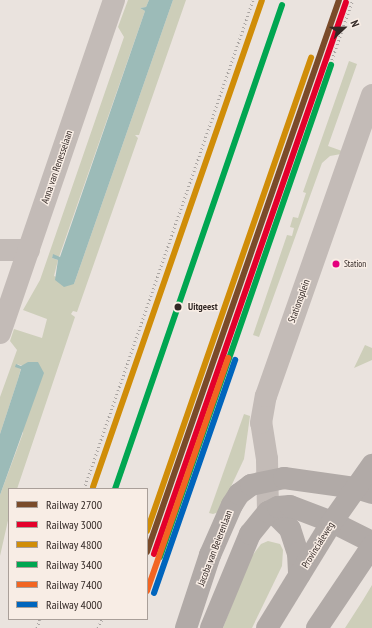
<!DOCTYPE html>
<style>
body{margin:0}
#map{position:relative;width:372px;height:628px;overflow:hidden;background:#eae3de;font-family:"PT Sans Narrow",sans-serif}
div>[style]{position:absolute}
.green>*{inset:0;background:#cdceb9}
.water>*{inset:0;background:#9cbbb8}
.minor>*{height:22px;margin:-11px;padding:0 11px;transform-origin:11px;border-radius:11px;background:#c3bbb7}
.major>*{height:22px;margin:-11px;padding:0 11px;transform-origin:11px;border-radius:11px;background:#b1aaa7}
.rail>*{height:3px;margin-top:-1.5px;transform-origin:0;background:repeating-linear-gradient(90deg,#aaa5a2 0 1px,transparent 0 4px)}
.rail-1>*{height:6px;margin:-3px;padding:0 3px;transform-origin:3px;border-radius:3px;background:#7a4b2a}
.rail-2>*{height:6px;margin:-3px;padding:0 3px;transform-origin:3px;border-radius:3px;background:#e4002b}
.rail-3>*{height:6px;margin:-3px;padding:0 3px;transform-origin:3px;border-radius:3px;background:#d08d08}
.rail-4>*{height:6px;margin:-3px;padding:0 3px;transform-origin:3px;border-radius:3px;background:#00a651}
.rail-5>*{height:6px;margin:-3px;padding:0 3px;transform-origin:3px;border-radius:3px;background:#f26522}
.rail-6>*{height:6px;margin:-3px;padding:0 3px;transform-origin:3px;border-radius:3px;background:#0065bd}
.dots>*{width:11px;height:11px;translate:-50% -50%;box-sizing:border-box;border:2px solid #f8ede5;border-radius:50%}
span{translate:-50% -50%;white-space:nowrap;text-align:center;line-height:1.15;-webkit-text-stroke:3px #f8ede5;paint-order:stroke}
.bus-label{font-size:9px;color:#332926}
.left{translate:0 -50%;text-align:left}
.street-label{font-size:10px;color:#332926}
.stop-label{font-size:10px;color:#332926;font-weight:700}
.legend{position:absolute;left:8px;top:488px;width:140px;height:132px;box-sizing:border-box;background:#f8ede5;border:1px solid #a99f99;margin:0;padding:5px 7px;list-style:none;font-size:12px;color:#332926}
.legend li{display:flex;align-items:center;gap:8px;height:20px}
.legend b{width:20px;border:1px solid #a99f99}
.north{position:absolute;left:324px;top:8px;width:40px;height:40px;-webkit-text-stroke:3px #f8ede5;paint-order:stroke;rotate:68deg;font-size:11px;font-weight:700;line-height:16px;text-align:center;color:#332926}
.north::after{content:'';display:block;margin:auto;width:14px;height:18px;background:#332926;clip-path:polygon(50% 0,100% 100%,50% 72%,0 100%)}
</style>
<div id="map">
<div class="green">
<i style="clip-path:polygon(128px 0,149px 0,146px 7px,140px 8px,145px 11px,59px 257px,53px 255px,52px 258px,58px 260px,54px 276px,74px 284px,173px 0,186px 0,139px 135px,135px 135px,138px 138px,77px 312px,73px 311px,71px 314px,75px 317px,17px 489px,9px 489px,9px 516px,0 556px,0 495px,23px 433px,23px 366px,17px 364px,21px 368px,18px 379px,0 434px,0 397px,17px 350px,10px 341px,14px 329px,42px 338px,47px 319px,23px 310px,40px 280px,124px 37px,118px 27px)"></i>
<i style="clip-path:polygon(349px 61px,357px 64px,328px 146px,342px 151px,341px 154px,330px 156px,322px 163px,259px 337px,253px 335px,287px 235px,292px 236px,294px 228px,290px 227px,293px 217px,298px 218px,306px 193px,303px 192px)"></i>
<i style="clip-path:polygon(365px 345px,372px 348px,372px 360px,354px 368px)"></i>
<i style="clip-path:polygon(244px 414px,250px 416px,244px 459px,219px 512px,213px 514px,209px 513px)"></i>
<i style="clip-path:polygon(268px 541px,280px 544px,283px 550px,282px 566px,252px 628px,223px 628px,249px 560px,261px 544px)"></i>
<i style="clip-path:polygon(372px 585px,372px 628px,345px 628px,363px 600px)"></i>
</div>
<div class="water">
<i style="clip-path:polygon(149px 0,173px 0,74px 284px,64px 287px,55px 280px,58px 260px,52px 258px,53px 254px,60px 257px,145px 11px,140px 8px,146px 7px)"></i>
<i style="clip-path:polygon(28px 362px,38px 362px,44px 373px,0 495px,0 434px,18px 379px,21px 369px,15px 367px,16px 364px,21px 366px)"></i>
</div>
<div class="minor">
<i style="left:0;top:250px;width:29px"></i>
<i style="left:0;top:333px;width:352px;rotate:-71.1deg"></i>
<i style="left:268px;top:512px;width:53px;rotate:-91.1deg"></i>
<i style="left:267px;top:459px;width:36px;rotate:-99deg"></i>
<i style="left:261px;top:423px;width:27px;rotate:-80deg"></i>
<i style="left:266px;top:396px;width:319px;rotate:-70.6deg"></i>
</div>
<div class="major">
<i style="left:268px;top:512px;width:10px;rotate:24deg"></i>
<i style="left:277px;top:516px;width:18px;rotate:45deg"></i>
<i style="left:290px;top:529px;width:25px;rotate:72deg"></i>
<i style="left:298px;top:553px;width:22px;rotate:87deg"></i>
<i style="left:186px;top:628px;width:77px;rotate:-71.8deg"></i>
<i style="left:210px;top:555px;width:55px;rotate:-66.3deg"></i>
<i style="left:232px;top:505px;width:13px;rotate:-58deg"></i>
<i style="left:239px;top:494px;width:15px;rotate:-37deg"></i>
<i style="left:251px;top:485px;width:34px;rotate:-12deg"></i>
<i style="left:284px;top:478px;width:73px;rotate:7.9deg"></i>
<i style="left:356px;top:488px;width:17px;rotate:17deg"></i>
<i style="left:211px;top:628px;width:102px;rotate:-67.5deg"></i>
<i style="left:250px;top:534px;width:28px;rotate:-51deg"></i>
<i style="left:268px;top:512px;width:11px;rotate:-27deg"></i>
<i style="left:278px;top:507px;width:12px;rotate:-5deg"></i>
<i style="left:290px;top:506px;width:45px;rotate:20.9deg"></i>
<i style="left:332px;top:522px;width:45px;rotate:26.6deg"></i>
<i style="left:267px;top:628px;width:124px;rotate:-58.5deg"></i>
<i style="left:332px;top:522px;width:70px;rotate:-54.9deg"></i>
<i style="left:317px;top:628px;width:99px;rotate:-56.1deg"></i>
</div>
<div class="rail">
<i style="left:228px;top:358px;width:379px;rotate:-70.8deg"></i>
<i style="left:84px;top:489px;width:517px;rotate:-70.93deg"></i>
<i style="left:37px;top:628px;width:9px;rotate:-72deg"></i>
<i style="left:98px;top:628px;width:10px;rotate:-66deg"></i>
</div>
<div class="rail-1">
<i style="left:147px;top:552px;width:584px;rotate:-70.82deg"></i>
</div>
<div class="rail-2">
<i style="left:154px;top:554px;width:584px;rotate:-70.82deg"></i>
</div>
<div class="rail-3">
<i style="left:93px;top:487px;width:515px;rotate:-70.86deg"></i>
<i style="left:147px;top:531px;width:501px;rotate:-70.88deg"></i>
</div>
<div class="rail-4">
<i style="left:115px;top:489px;width:512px;rotate:-70.96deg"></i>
<i style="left:160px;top:557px;width:521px;rotate:-70.83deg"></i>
</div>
<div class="rail-5">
<i style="left:147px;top:591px;width:247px;rotate:-70.8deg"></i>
</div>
<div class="rail-6">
<i style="left:154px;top:593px;width:247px;rotate:-70.8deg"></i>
</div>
<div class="dots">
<i style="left:336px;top:264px;background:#e5007d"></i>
<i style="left:178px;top:307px;background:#332926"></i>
</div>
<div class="bus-label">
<span class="left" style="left:344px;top:264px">Station</span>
</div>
<div class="street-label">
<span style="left:57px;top:167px;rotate:-71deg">Anna van Renesselaan</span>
<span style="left:299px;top:301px;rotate:-70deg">Stationsplein</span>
<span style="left:318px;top:545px;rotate:-58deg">Provincialeweg</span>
<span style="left:215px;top:548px;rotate:-69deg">Jacoba van Beierenlaan</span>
</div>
<div class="stop-label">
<span class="left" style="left:188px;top:307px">Uitgeest</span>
</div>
<ul class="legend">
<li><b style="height:5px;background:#7a4b2a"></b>Railway 2700</li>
<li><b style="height:5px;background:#e4002b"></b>Railway 3000</li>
<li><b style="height:5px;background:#d08d08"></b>Railway 4800</li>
<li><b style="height:5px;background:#00a651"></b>Railway 3400</li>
<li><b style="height:5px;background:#f26522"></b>Railway 7400</li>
<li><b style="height:5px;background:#0065bd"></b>Railway 4000</li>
</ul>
<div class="north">N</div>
</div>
